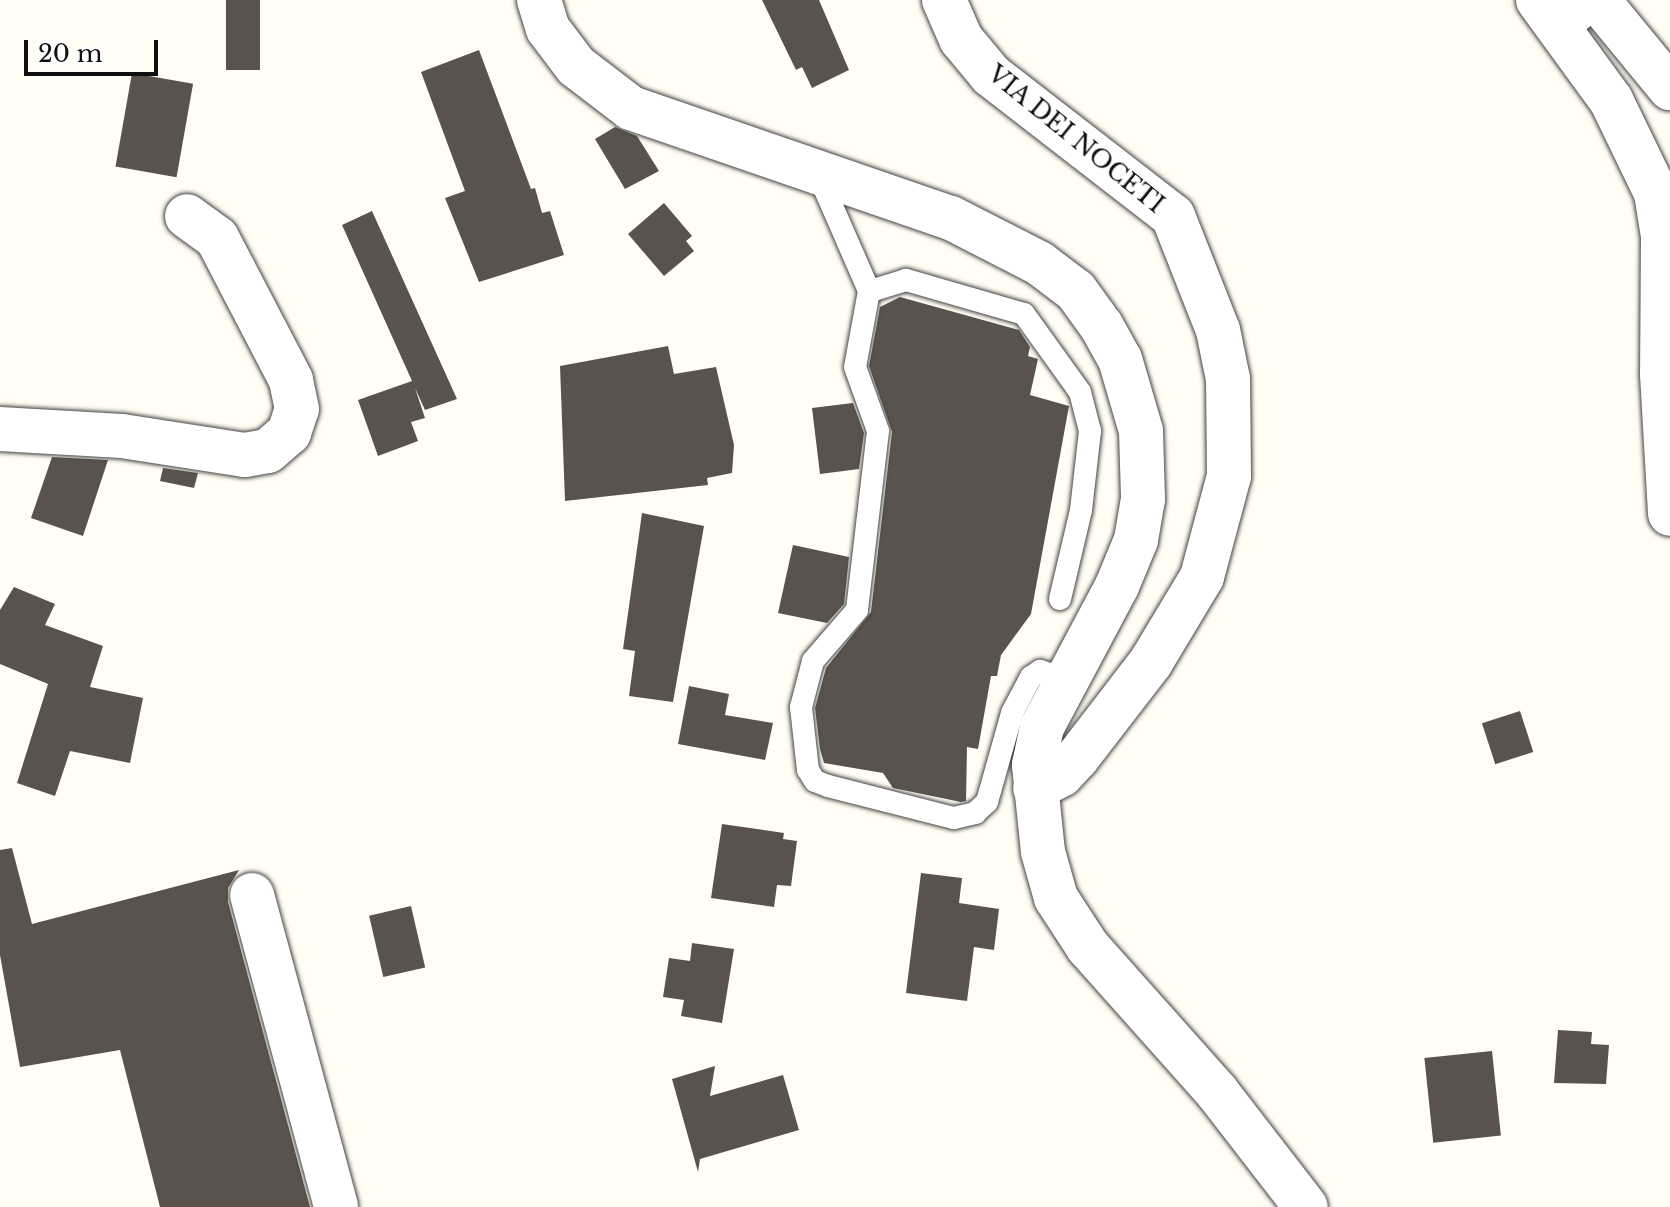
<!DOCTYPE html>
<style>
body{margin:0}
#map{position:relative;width:1670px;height:1207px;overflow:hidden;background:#fffdf4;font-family:"Libre Baskerville",serif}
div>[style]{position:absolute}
.building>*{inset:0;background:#59524d;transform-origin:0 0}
.roads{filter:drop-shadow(0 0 2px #434343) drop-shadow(0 0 2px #434343)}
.service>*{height:22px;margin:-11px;padding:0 11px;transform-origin:11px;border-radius:11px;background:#fff}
.minor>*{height:44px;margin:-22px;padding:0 22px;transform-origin:22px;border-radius:22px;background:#fff}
span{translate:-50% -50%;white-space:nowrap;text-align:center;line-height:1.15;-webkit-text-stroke:8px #fff;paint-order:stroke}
.street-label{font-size:24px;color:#101010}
.scale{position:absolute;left:24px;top:40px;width:134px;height:36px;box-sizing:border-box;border:4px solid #101010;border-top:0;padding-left:10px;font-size:24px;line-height:28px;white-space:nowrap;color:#101010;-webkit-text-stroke:6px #fff;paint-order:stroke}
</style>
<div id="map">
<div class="building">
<i style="left:226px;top:0;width:34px;height:70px"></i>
<i style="clip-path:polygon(762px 0,819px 0,849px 70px,812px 88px,802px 67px,796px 70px)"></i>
<i style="clip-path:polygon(479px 50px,531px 189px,535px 188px,542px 213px,550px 211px,564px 255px,479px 282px,445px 198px,465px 191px,421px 72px)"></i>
<i style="left:132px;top:73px;width:62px;height:95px;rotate:10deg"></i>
<i style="clip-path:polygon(615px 127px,637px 136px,659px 171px,625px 189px,595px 139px)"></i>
<i style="clip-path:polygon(664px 203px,692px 236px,686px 241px,694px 251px,664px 276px,628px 234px)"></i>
<i style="clip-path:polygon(372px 211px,457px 399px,425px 410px,415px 388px,425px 418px,411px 422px,418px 441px,378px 456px,358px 400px,412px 381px,342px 225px)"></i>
<i style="clip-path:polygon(900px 297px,1019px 330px,1030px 347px,1028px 356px,1038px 359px,1030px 395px,1069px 406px,1031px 614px,1001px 655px,997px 676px,991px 676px,978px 749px,967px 747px,966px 801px,961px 802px,893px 788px,883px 773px,824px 763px,820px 749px,815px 708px,826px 668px,871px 612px,892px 432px,869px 366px,880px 307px)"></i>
<i style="clip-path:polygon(668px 346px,674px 374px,716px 367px,734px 445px,732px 473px,707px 478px,708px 485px,565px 501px,560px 366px)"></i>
<i style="clip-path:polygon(853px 403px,864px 433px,859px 469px,820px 474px,812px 408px)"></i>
<i style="clip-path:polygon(52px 457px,108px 460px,83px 536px,31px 518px)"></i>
<i style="clip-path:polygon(163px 468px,198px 473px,194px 488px,160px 481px)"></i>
<i style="clip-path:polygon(642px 513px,704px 526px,673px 702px,629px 696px,635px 651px,623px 649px)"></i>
<i style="clip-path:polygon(793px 545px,849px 557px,844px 604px,827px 623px,778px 613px)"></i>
<i style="clip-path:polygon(14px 587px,55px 604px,45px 625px,103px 646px,90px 687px,143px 698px,130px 763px,70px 751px,55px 796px,17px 783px,48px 684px,0 664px,0 610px)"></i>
<i style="clip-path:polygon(689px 686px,729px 694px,725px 715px,773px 723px,765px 760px,678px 744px)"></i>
<i style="left:1520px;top:711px;width:43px;height:40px;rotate:72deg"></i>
<i style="clip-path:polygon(722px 824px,784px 833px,783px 839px,797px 841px,791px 886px,777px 885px,774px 907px,711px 898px)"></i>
<i style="clip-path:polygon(12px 848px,32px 924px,239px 870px,228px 888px,228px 902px,310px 1207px,160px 1207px,120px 1050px,20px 1067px,0 955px,0 850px)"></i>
<i style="clip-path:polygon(921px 873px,962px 878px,959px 903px,999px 909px,994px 950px,974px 947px,967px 1001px,906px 993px)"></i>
<i style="left:411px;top:906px;width:63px;height:43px;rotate:77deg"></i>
<i style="clip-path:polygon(692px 943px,734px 949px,722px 1023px,681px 1016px,684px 1000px,663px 997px,669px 958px,690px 961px)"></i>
<i style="clip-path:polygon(1558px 1030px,1592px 1032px,1591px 1044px,1609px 1045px,1606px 1084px,1554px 1083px)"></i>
<i style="left:1492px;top:1051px;width:85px;height:68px;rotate:84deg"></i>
<i style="clip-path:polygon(715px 1066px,710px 1096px,783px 1075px,799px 1130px,700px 1159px,698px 1172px,672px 1079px)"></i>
</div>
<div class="roads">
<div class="service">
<i style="left:818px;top:174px;width:128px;rotate:66.4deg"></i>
<i style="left:1060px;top:599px;width:91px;rotate:-76.7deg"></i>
<i style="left:1081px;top:510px;width:80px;rotate:-83.5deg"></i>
<i style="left:1090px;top:431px;width:40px;rotate:-104.4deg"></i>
<i style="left:1080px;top:392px;width:96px;rotate:-125.7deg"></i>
<i style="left:1024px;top:314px;width:123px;rotate:-163.9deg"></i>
<i style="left:906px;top:280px;width:39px;rotate:163deg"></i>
<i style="left:869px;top:291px;width:77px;rotate:100.4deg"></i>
<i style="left:855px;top:367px;width:68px;rotate:70.2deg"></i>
<i style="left:878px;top:431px;width:180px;rotate:96.7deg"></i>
<i style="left:857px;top:610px;width:67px;rotate:130.8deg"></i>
<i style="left:813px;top:661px;width:48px;rotate:104.6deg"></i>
<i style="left:801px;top:707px;width:63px;rotate:83.7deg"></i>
<i style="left:808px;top:770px;width:13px;rotate:58deg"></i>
<i style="left:815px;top:781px;width:14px;rotate:21deg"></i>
<i style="left:828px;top:786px;width:130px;rotate:14.3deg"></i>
<i style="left:954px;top:818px;width:22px;rotate:-13deg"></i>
<i style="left:975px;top:813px;width:16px;rotate:-43deg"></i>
<i style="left:987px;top:802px;width:92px;rotate:-74.3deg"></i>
<i style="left:1012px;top:713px;width:41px;rotate:-62.2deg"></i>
<i style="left:1031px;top:677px;width:11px;rotate:-34deg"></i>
<i style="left:1040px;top:671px;width:27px;rotate:17deg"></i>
</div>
<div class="minor">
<i style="left:539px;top:0;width:30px;rotate:73deg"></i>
<i style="left:548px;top:29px;width:46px;rotate:52.9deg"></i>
<i style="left:576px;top:66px;width:69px;rotate:37.4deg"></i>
<i style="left:631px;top:108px;width:338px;rotate:19deg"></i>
<i style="left:951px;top:218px;width:99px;rotate:27.1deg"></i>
<i style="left:1039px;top:263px;width:46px;rotate:37.1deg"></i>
<i style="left:1076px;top:291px;width:44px;rotate:54.2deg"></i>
<i style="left:1102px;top:327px;width:37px;rotate:61deg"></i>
<i style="left:1120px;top:359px;width:75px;rotate:73.7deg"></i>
<i style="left:1141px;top:431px;width:68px;rotate:88.3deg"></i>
<i style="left:1143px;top:499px;width:42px;rotate:99.7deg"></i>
<i style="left:1136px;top:540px;width:50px;rotate:112.4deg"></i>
<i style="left:1117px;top:586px;width:160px;rotate:118deg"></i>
<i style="left:1042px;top:727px;width:39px;rotate:102deg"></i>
<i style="left:1034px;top:765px;width:87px;rotate:84.1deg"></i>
<i style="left:1043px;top:852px;width:48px;rotate:74.2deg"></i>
<i style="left:1056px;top:898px;width:59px;rotate:56.9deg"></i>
<i style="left:1088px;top:947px;width:194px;rotate:48.3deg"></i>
<i style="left:1217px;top:1092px;width:145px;rotate:52.3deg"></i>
<i style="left:944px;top:0;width:43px;rotate:66.4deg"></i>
<i style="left:961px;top:39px;width:47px;rotate:50.2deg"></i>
<i style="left:991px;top:75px;width:230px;rotate:37.8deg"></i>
<i style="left:1173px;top:216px;width:123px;rotate:68.5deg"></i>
<i style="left:1218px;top:330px;width:50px;rotate:78.5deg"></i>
<i style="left:1228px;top:379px;width:97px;rotate:89.4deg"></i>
<i style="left:1229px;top:476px;width:105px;rotate:105deg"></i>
<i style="left:1202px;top:577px;width:99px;rotate:121deg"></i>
<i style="left:1151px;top:662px;width:121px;rotate:127.6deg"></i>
<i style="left:1077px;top:758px;width:23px;rotate:133deg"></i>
<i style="left:1061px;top:775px;width:29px;rotate:153deg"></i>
<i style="left:1538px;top:0;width:124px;rotate:53.9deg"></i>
<i style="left:1611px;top:100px;width:103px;rotate:64.2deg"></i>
<i style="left:1656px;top:193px;width:44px;rotate:80.8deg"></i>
<i style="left:1663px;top:236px;width:138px;rotate:90.4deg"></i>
<i style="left:1662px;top:374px;width:140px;rotate:86.7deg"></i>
<i style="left:1556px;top:24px;width:36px;rotate:-36deg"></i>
<i style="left:1585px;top:3px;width:16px;rotate:4deg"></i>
<i style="left:1601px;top:4px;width:109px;rotate:50.6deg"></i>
<i style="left:0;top:429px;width:122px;rotate:3.3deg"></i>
<i style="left:122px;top:436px;width:124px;rotate:8.8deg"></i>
<i style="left:245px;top:455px;width:23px;rotate:-10deg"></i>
<i style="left:268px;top:451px;width:28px;rotate:-41deg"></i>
<i style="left:289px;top:433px;width:25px;rotate:-72deg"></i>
<i style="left:297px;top:409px;width:30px;rotate:-102deg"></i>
<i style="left:291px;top:380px;width:160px;rotate:-117.5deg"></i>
<i style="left:217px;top:238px;width:37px;rotate:-144deg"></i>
<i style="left:252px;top:895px;width:323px;rotate:74.9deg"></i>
</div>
</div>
<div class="street-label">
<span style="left:1076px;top:139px;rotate:39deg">VIA DEI NOCETI</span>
</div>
<div class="scale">20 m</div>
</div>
